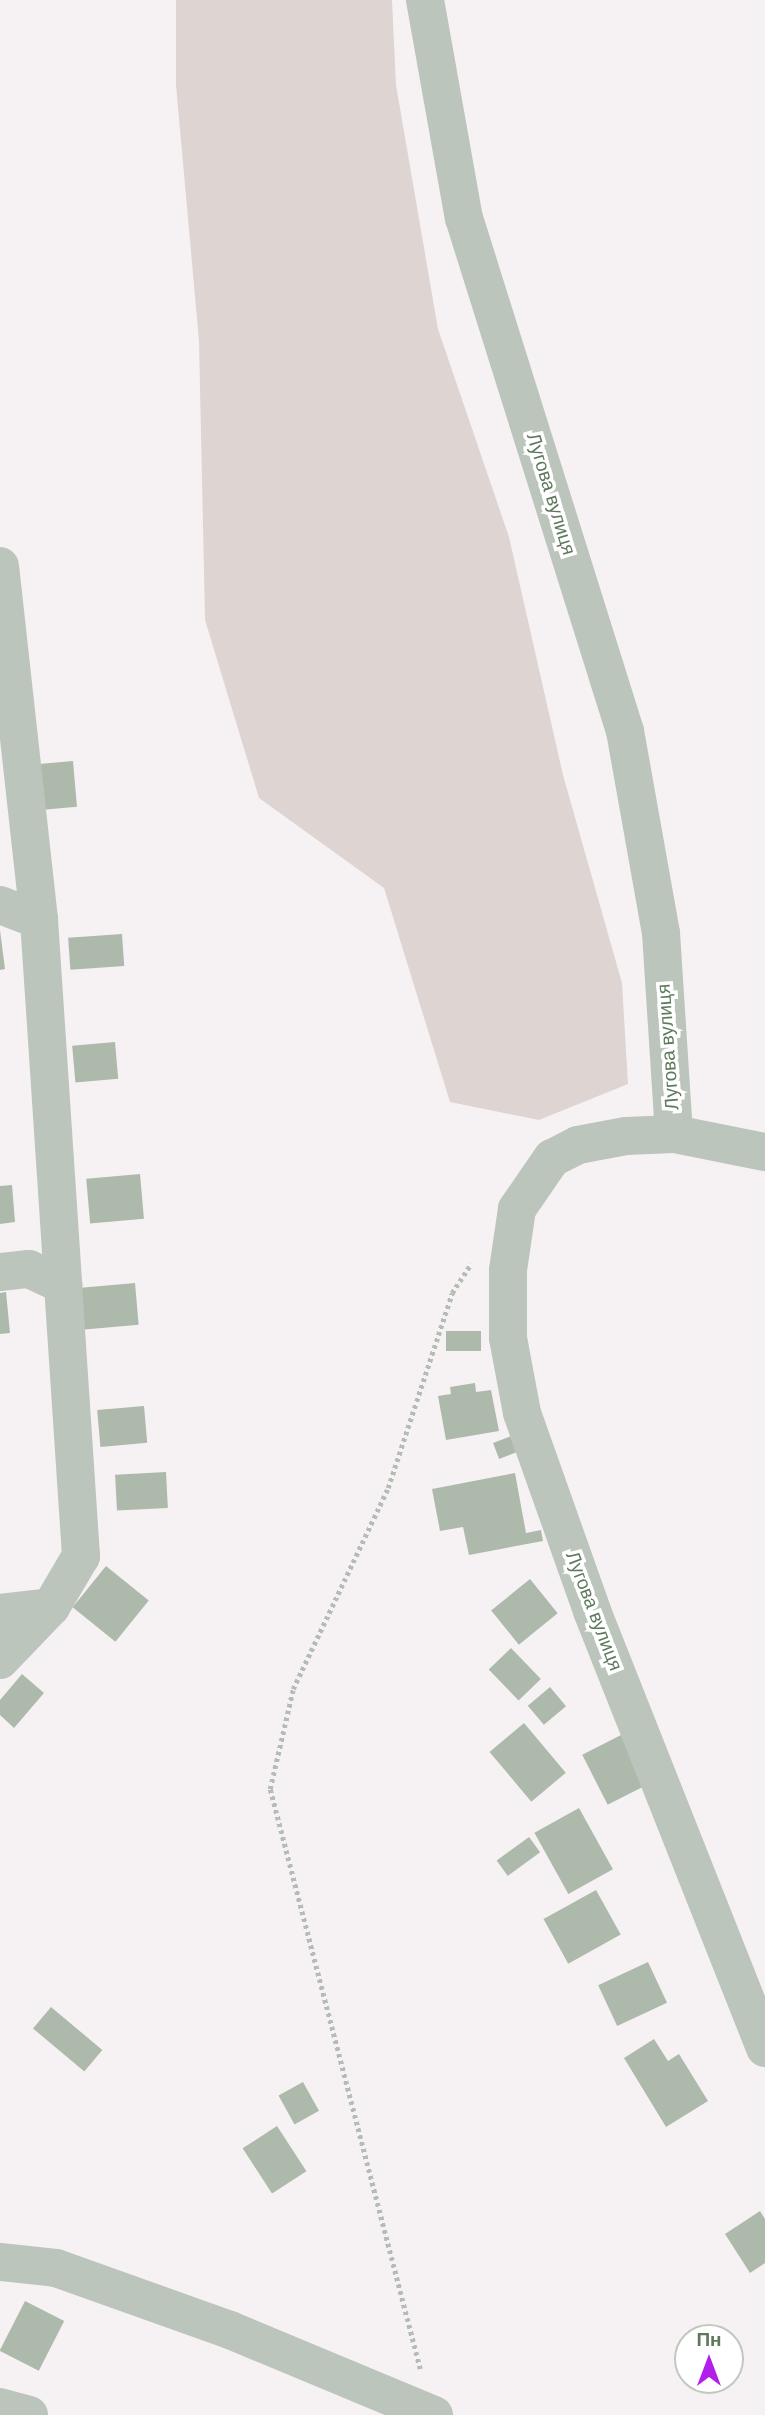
<!DOCTYPE html>
<meta charset="utf-8">
<style>
body{margin:0}
#map{position:relative;width:765px;height:2415px;overflow:hidden;background:#f6f2f4;font-family:"DM Sans",sans-serif}
div>[style]{position:absolute}
.green>*{inset:0;background:#ded5d3}
.building>*{inset:0;background:#adbaab;transform-origin:0 0}
.path>*{height:4.5px;margin-top:-2.25px;transform-origin:0;background:repeating-linear-gradient(90deg,#b5bcb4 0 3.5px,transparent 0 7px)}
.minor>*{height:38px;margin:-19px;padding:0 19px;transform-origin:19px;border-radius:19px;background:#bcc5bc}
span{translate:-50% -50%;white-space:nowrap;text-align:center;line-height:1.15;-webkit-text-stroke:7px #fff;paint-order:stroke}
.street-label{font-size:19px;color:#5e795c}
.north{position:absolute;left:674px;top:2324px;width:70px;height:70px;box-sizing:border-box;background:#fff;border:2px solid #bfc9be;border-radius:50%;rotate:0deg;font-size:19px;font-weight:700;line-height:28px;text-align:center;color:#5e795c}
.north::after{content:'';display:block;margin:auto;width:24px;height:32px;background:#b31fea;clip-path:polygon(50% 0,100% 100%,50% 72%,0 100%)}
</style>
<div id="map">
<div class="green">
<i style="clip-path:polygon(176px 0,392px 0,396px 85px,438px 329px,509px 537px,563px 775px,622px 983px,628px 1084px,539px 1120px,450px 1102px,384px 888px,259px 798px,205px 620px,199px 341px,176px 85px)"></i>
</div>
<div class="building">
<i style="left:73px;top:761px;width:46px;height:34px;rotate:85deg"></i>
<i style="clip-path:polygon(0 930px,5px 969px,0 970px)"></i>
<i style="left:122px;top:934px;width:32px;height:54px;rotate:86deg"></i>
<i style="left:115px;top:1042px;width:37px;height:43px;rotate:85deg"></i>
<i style="left:140px;top:1174px;width:45px;height:54px;rotate:85deg"></i>
<i style="clip-path:polygon(12px 1185px,15px 1222px,0 1224px,0 1186px)"></i>
<i style="left:135px;top:1283px;width:42px;height:57px;rotate:85deg"></i>
<i style="clip-path:polygon(6px 1292px,10px 1333px,0 1334px,0 1293px)"></i>
<i style="left:446px;top:1331px;width:35px;height:20px"></i>
<i style="clip-path:polygon(475px 1383px,476px 1392px,491px 1390px,499px 1431px,446px 1440px,438px 1396px,451px 1394px,450px 1387px)"></i>
<i style="left:144px;top:1406px;width:37px;height:47px;rotate:85deg"></i>
<i style="left:522px;top:1432px;width:17px;height:31px;rotate:69deg"></i>
<i style="left:166px;top:1472px;width:36px;height:51px;rotate:87deg"></i>
<i style="clip-path:polygon(515px 1473px,526px 1533px,541px 1530px,543px 1541px,469px 1555px,463px 1527px,440px 1531px,432px 1489px)"></i>
<i style="left:106px;top:1566px;width:55px;height:53px;rotate:39deg"></i>
<i style="left:530px;top:1579px;width:44px;height:50px;rotate:51deg"></i>
<i style="left:511px;top:1648px;width:43px;height:31px;rotate:46deg"></i>
<i style="clip-path:polygon(22px 1674px,44px 1693px,14px 1728px,0 1715px,0 1700px)"></i>
<i style="left:550px;top:1687px;width:25px;height:29px;rotate:50deg"></i>
<i style="left:524px;top:1723px;width:65px;height:45px;rotate:50deg"></i>
<i style="left:625px;top:1733px;width:56px;height:48px;rotate:63deg"></i>
<i style="left:579px;top:1808px;width:70px;height:51px;rotate:61deg"></i>
<i style="left:529px;top:1837px;width:19px;height:40px;rotate:54deg"></i>
<i style="left:596px;top:1890px;width:51px;height:60px;rotate:61deg"></i>
<i style="left:648px;top:1962px;width:45px;height:55px;rotate:65deg"></i>
<i style="left:51px;top:2007px;width:67px;height:28px;rotate:40deg"></i>
<i style="clip-path:polygon(654px 2039px,668px 2061px,679px 2054px,708px 2101px,666px 2127px,624px 2058px)"></i>
<i style="left:303px;top:2082px;width:33px;height:28px;rotate:61deg"></i>
<i style="left:277px;top:2126px;width:54px;height:41px;rotate:57deg"></i>
<i style="clip-path:polygon(760px 2211px,765px 2219px,765px 2263px,750px 2273px,725px 2234px)"></i>
<i style="left:25px;top:2301px;width:44px;height:56px;rotate:27deg"></i>
</div>
<div class="path">
<i style="left:420px;top:2369px;width:599px;rotate:-104.5deg"></i>
<i style="left:270px;top:1789px;width:103px;rotate:-77deg"></i>
<i style="left:293px;top:1689px;width:222px;rotate:-64.7deg"></i>
<i style="left:388px;top:1488px;width:205px;rotate:-71.8deg"></i>
<i style="left:452px;top:1293px;width:35px;rotate:-57deg"></i>
</div>
<div class="minor">
<i style="left:425px;top:0;width:221px;rotate:79.9deg"></i>
<i style="left:464px;top:218px;width:538px;rotate:72.58deg"></i>
<i style="left:625px;top:731px;width:205px;rotate:79.9deg"></i>
<i style="left:661px;top:933px;width:201px;rotate:86.3deg"></i>
<i style="left:0;top:566px;width:356px;rotate:83.7deg"></i>
<i style="left:0;top:905px;width:42px;rotate:21deg"></i>
<i style="left:39px;top:920px;width:366px;rotate:86.2deg"></i>
<i style="left:765px;top:1152px;width:93px;rotate:-168.8deg"></i>
<i style="left:674px;top:1134px;width:48px;rotate:177.6deg"></i>
<i style="left:626px;top:1136px;width:49px;rotate:169.4deg"></i>
<i style="left:578px;top:1145px;width:29px;rotate:153deg"></i>
<i style="left:552px;top:1158px;width:62px;rotate:124.5deg"></i>
<i style="left:517px;top:1209px;width:62px;rotate:98.4deg"></i>
<i style="left:508px;top:1270px;width:68px;rotate:90deg"></i>
<i style="left:508px;top:1338px;width:76px;rotate:79.4deg"></i>
<i style="left:522px;top:1413px;width:210px;rotate:70.5deg"></i>
<i style="left:592px;top:1611px;width:470px;rotate:68.4deg"></i>
<i style="left:0;top:1272px;width:29px;rotate:-6deg"></i>
<i style="left:29px;top:1269px;width:38px;rotate:25deg"></i>
<i style="left:63px;top:1285px;width:272px;rotate:86.2deg"></i>
<i style="left:81px;top:1556px;width:59px;rotate:120.5deg"></i>
<i style="left:51px;top:1607px;width:51px;rotate:173.3deg"></i>
<i style="left:0;top:1660px;width:74px;rotate:-46.1deg"></i>
<i style="left:0;top:2262px;width:56px;rotate:6.1deg"></i>
<i style="left:56px;top:2268px;width:185px;rotate:19.6deg"></i>
<i style="left:230px;top:2330px;width:221px;rotate:22.6deg"></i>
<i style="left:0;top:2407px;width:30px;rotate:15deg"></i>
</div>
<div class="street-label">
<span style="left:551px;top:494px;rotate:73deg">Лугова вулиця</span>
<span style="left:668px;top:1047px;rotate:-94deg">Лугова вулиця</span>
<span style="left:594px;top:1611px;rotate:69deg">Лугова вулиця</span>
</div>
<div class="north">Пн</div>
</div>
